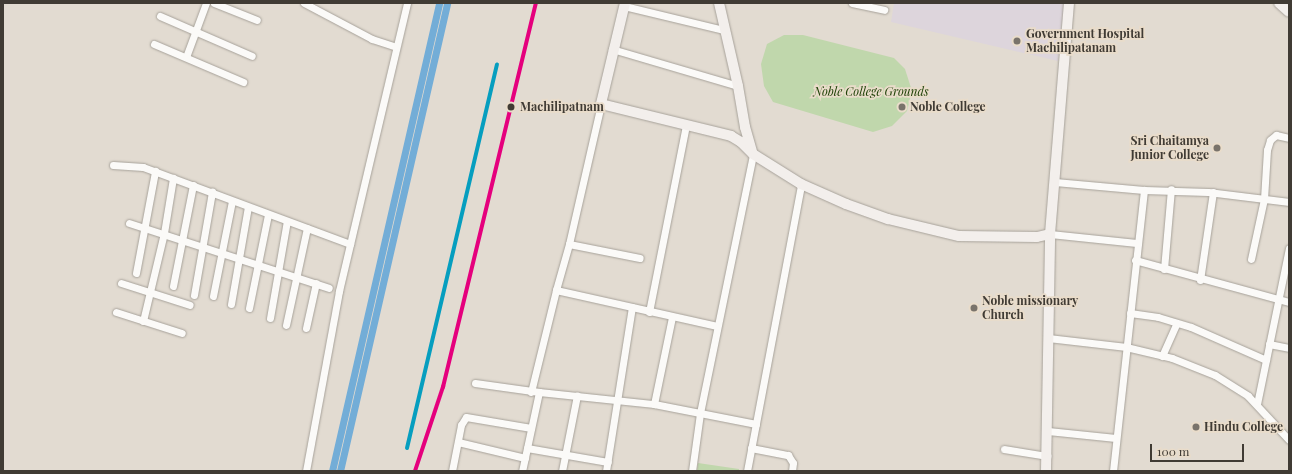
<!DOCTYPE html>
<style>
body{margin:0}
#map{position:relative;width:1292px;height:474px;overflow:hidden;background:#e2dbd1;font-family:"Playfair Display",serif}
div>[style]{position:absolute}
.medical>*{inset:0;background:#ddd5dc}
.green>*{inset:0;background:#c0d7ac}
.canal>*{height:7px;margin:-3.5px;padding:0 3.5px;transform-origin:3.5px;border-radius:3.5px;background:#73add7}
.roads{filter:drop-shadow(0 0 1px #a7a29a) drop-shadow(0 0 1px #a7a29a)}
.street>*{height:7px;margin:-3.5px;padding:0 3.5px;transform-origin:3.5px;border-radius:3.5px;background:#fbfaf8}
.secondary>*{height:10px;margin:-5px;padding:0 5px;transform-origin:5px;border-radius:5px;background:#f3efec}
.rail-1>*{height:4px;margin:-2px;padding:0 2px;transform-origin:2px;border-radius:2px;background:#e5007d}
.rail-2>*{height:4px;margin:-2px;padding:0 2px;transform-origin:2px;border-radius:2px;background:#069ebf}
.dots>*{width:11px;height:11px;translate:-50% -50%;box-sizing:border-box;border:2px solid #e9dcca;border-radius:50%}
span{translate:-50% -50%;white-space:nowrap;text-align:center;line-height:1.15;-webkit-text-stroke:3.5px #e9dcca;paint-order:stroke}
.poi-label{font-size:12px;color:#403b34;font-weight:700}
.left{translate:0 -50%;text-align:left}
.right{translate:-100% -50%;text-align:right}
.park-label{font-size:12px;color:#1d4005;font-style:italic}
.stop-label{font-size:12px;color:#403b34;font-weight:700}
.frame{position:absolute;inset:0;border:4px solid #403b34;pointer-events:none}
.scale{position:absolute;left:1150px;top:444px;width:94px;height:18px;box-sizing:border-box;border:2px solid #403b34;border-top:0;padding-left:5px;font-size:12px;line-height:14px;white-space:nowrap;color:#403b34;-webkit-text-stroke:3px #e9dcca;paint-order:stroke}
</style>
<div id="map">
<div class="medical">
<i style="clip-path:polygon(894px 3px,1064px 3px,1058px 61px,891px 22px)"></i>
</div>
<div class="green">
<i style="clip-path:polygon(784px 35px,803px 35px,894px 58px,905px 69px,912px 91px,907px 111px,892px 126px,873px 132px,773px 102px,764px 86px,761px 64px,767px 44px)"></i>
<i style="clip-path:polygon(698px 463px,739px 469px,739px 471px,697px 471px)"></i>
</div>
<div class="canal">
<i style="left:332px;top:471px;width:480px;rotate:-77.1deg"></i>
<i style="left:340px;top:471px;width:480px;rotate:-77.1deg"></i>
</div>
<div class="roads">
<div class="street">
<i style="left:214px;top:3px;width:46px;rotate:21.6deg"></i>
<i style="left:304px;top:3px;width:77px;rotate:27.9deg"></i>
<i style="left:372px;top:39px;width:25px;rotate:18deg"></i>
<i style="left:852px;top:3px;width:33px;rotate:12deg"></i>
<i style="left:624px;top:6px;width:103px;rotate:13.5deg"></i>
<i style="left:160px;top:16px;width:100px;rotate:23.5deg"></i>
<i style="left:154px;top:44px;width:97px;rotate:23.1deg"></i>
<i style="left:612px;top:49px;width:131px;rotate:16.4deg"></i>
<i style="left:186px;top:57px;width:58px;rotate:-69.7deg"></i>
<i style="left:113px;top:165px;width:30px;rotate:4deg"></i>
<i style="left:143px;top:167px;width:221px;rotate:20.4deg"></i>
<i style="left:1055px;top:182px;width:89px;rotate:5.1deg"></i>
<i style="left:1144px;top:190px;width:64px;rotate:1.8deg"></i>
<i style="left:1208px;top:192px;width:82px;rotate:7deg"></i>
<i style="left:129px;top:223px;width:210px;rotate:18deg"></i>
<i style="left:1050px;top:234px;width:87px;rotate:5.9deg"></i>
<i style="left:569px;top:244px;width:144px;rotate:-77.1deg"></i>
<i style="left:1251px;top:259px;width:61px;rotate:-77.8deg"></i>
<i style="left:1264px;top:199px;width:49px;rotate:-86.5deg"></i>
<i style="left:1267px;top:150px;width:10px;rotate:-73deg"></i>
<i style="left:1270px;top:140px;width:8px;rotate:-40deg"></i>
<i style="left:1276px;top:135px;width:13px;rotate:13deg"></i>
<i style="left:1135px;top:260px;width:160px;rotate:15.3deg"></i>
<i style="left:1164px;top:269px;width:80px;rotate:-85deg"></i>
<i style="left:136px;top:273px;width:104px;rotate:-79.4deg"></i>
<i style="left:1200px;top:280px;width:89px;rotate:-81.6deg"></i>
<i style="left:121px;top:283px;width:72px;rotate:17.7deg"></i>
<i style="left:173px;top:286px;width:103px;rotate:-78.8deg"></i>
<i style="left:556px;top:290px;width:48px;rotate:-74.2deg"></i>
<i style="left:569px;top:244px;width:72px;rotate:11.2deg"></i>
<i style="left:194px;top:295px;width:105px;rotate:-80.1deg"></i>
<i style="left:213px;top:296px;width:97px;rotate:-78.7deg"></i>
<i style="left:231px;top:304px;width:98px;rotate:-80.1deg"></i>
<i style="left:249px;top:308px;width:95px;rotate:-78.5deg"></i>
<i style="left:116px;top:312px;width:69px;rotate:17.7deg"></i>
<i style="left:649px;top:312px;width:191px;rotate:-78.8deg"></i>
<i style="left:1130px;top:313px;width:28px;rotate:8deg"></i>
<i style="left:1158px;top:317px;width:34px;rotate:17deg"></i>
<i style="left:1191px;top:327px;width:82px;rotate:23.7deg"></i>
<i style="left:270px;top:318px;width:98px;rotate:-80.1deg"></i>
<i style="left:143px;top:321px;width:90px;rotate:-76.6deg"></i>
<i style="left:164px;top:233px;width:56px;rotate:-80.7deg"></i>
<i style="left:286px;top:325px;width:99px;rotate:-77.8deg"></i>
<i style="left:306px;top:328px;width:46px;rotate:-77.5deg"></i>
<i style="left:1048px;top:338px;width:79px;rotate:6.6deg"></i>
<i style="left:1126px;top:347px;width:47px;rotate:13.4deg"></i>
<i style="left:1172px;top:358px;width:46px;rotate:21.6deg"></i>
<i style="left:1215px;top:375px;width:39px;rotate:32deg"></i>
<i style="left:1248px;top:396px;width:60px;rotate:47deg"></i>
<i style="left:1269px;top:344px;width:20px;rotate:11deg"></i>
<i style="left:1162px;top:356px;width:36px;rotate:-66deg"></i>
<i style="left:475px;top:383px;width:65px;rotate:8deg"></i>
<i style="left:539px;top:392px;width:81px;rotate:102.1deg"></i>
<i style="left:531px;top:392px;width:105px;rotate:-76.2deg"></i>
<i style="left:556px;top:290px;width:165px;rotate:12.6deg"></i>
<i style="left:539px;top:392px;width:116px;rotate:6deg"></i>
<i style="left:654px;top:404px;width:104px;rotate:11.1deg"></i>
<i style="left:654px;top:404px;width:89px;rotate:-78.3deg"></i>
<i style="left:1257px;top:404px;width:159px;rotate:-78.4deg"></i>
<i style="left:1048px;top:431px;width:68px;rotate:5.9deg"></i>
<i style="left:458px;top:442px;width:69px;rotate:13.4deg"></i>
<i style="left:527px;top:448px;width:82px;rotate:9.8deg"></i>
<i style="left:751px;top:448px;width:38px;rotate:11deg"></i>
<i style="left:788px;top:455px;width:9px;rotate:58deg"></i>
<i style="left:793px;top:463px;width:8px;rotate:97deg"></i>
<i style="left:1004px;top:449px;width:44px;rotate:9.2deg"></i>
<i style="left:306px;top:471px;width:183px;rotate:-79.6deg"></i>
<i style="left:339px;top:291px;width:296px;rotate:-76.7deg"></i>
<i style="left:452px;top:471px;width:47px;rotate:-78.9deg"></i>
<i style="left:461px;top:425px;width:9px;rotate:-58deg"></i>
<i style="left:466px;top:417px;width:66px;rotate:9.6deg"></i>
<i style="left:562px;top:471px;width:77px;rotate:-78.8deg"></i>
<i style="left:606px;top:471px;width:166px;rotate:-81deg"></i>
<i style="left:692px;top:471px;width:59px;rotate:-82.1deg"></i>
<i style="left:700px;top:413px;width:264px;rotate:-78.4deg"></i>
<i style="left:747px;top:471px;width:292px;rotate:-79.3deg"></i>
<i style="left:1113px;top:471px;width:283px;rotate:-83.7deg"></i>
</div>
<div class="secondary">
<i style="left:625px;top:3px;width:104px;rotate:103.4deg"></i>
<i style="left:601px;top:104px;width:134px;rotate:13.8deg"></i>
<i style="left:731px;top:136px;width:12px;rotate:31deg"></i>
<i style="left:741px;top:142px;width:17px;rotate:45deg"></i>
<i style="left:753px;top:154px;width:57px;rotate:32deg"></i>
<i style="left:801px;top:184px;width:49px;rotate:24deg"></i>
<i style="left:846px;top:204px;width:45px;rotate:19.7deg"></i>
<i style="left:888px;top:219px;width:73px;rotate:13.5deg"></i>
<i style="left:959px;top:236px;width:78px;rotate:0.7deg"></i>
<i style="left:1037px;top:237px;width:13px;rotate:-13deg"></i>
<i style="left:719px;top:3px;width:85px;rotate:77.1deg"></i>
<i style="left:738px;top:86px;width:42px;rotate:80.3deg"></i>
<i style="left:745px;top:127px;width:25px;rotate:74deg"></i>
<i style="left:1279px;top:3px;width:13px;rotate:42deg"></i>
<i style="left:1046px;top:471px;width:237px;rotate:-89deg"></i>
<i style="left:1050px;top:234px;width:232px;rotate:-85.3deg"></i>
</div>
</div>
<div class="rail-1">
<i style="left:415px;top:471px;width:89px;rotate:-71.6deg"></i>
<i style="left:443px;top:387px;width:395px;rotate:-76.4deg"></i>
</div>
<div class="rail-2">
<i style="left:407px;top:448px;width:394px;rotate:-76.8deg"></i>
</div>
<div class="dots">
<i style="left:1017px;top:41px;background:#79736b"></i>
<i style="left:511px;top:107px;background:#403b34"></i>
<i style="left:902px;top:107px;background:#79736b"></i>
<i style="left:1217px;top:148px;background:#79736b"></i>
<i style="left:974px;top:308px;background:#79736b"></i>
<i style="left:1196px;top:427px;background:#79736b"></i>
</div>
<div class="poi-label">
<span class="left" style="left:1026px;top:41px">Government Hospital<br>Machilipatanam</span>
<span class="left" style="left:910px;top:107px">Noble College</span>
<span class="right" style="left:1209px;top:148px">Sri Chaitamya<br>Junior College</span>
<span class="left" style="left:982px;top:308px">Noble missionary<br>Church</span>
<span class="left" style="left:1204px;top:427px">Hindu College</span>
</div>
<div class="park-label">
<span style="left:871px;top:92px">Noble College Grounds</span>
</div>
<div class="stop-label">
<span class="left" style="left:520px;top:107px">Machilipatnam</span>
</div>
<div class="frame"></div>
<div class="scale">100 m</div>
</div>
